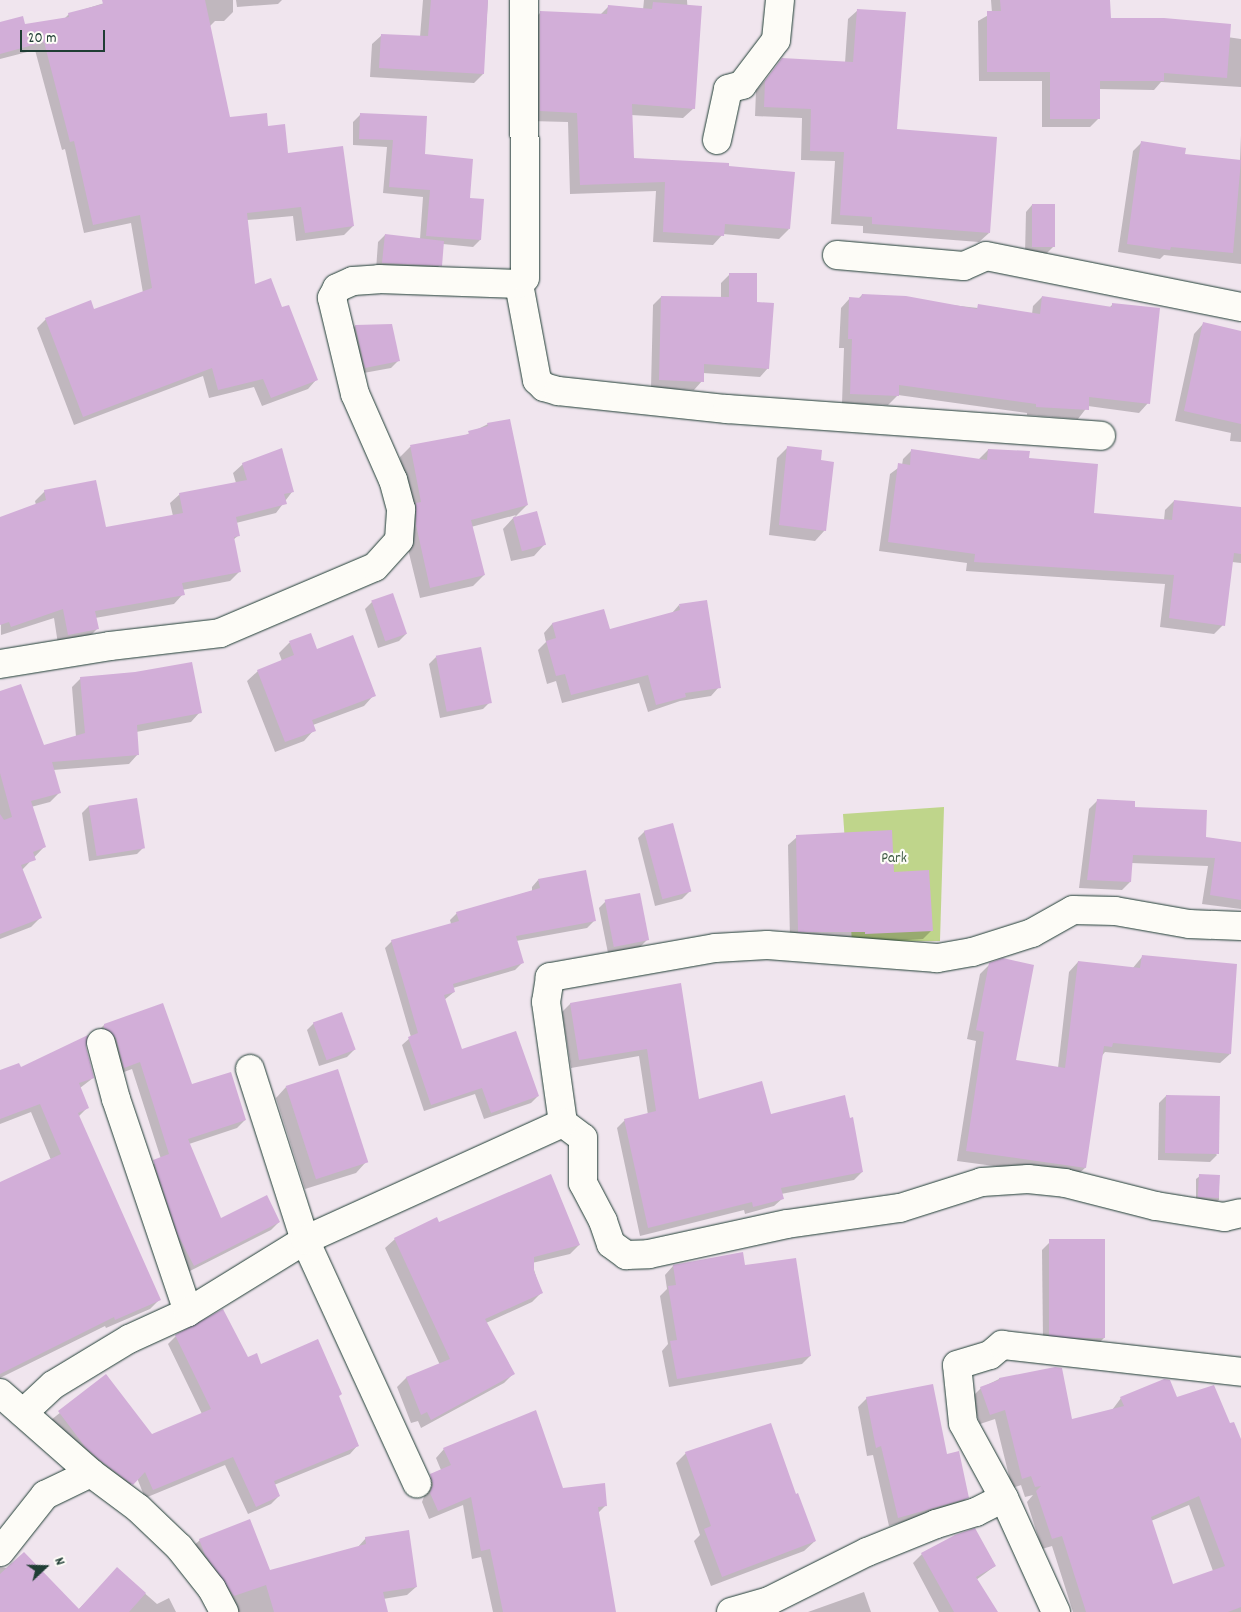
<!DOCTYPE html>
<style>
body{margin:0}
#map{position:relative;width:1241px;height:1612px;overflow:hidden;background:#f0e5ee;font-family:Dekko,sans-serif}
div>[style]{position:absolute}
.green>*{inset:0;background:#bfd58b}
.shadow>*{inset:0;background:#0003}
.building>*{inset:0;background:#d2aed8;transform-origin:0 0}
.roads{filter:drop-shadow(0 0 1px #1f3d34) drop-shadow(0 0 1px #1f3d34)}
.minor>*{height:28px;margin:-14px;padding:0 14px;transform-origin:14px;border-radius:14px;background:#fdfcf7}
span{translate:-50% -50%;white-space:nowrap;text-align:center;line-height:1.15;-webkit-text-stroke:4.5px #fdfcf7;paint-order:stroke}
.park-label{font-size:15px;color:#3f5b45}
.north{position:absolute;left:20px;top:1542px;width:50px;height:50px;-webkit-text-stroke:4px #fdfcf7;paint-order:stroke;rotate:69deg;font-size:14px;font-weight:700;line-height:20px;text-align:center;color:#1f3d34}
.north::after{content:'';display:block;margin:auto;width:18px;height:22px;background:#1f3d34;clip-path:polygon(50% 0,100% 100%,50% 72%,0 100%)}
.scale{position:absolute;left:20px;top:30px;width:85px;height:22px;box-sizing:border-box;border:2px solid #1f3d34;border-top:0;padding-left:6px;font-size:15px;line-height:18px;white-space:nowrap;color:#1f3d34;-webkit-text-stroke:4px #fdfcf7;paint-order:stroke}
</style>
<div id="map">
<div class="green">
<i style="clip-path:polygon(944px 807px,940px 941px,852px 942px,843px 814px)"></i>
</div>
<div class="shadow">
<i style="clip-path:polygon(114px 0,233px 0,233px 12px,224px 21px,215px 21px,209px 27px,229px 118px,267px 127px,287px 154px,353px 226px,344px 235px,296px 241px,293px 216px,247px 220px,254px 286px,281px 309px,316px 380px,308px 389px,262px 406px,254px 387px,209px 398px,203px 376px,74px 425px,37px 328px,46px 319px,90px 302px,93px 311px,143px 293px,131px 223px,84px 233px,65px 149px,62px 150px,35px 50px,0 59px,0 23px,24px 26px,64px 19px,69px 14px)"></i>
<i style="clip-path:polygon(236px 0,282px 0,278px 4px,237px 7px)"></i>
<i style="clip-path:polygon(423px 0,488px 0,483px 74px,474px 83px,370px 77px,372px 44px,382px 35px,420px 37px)"></i>
<i style="clip-path:polygon(644px 0,687px 0,694px 108px,683px 118px,631px 115px,633px 159px,728px 167px,789px 229px,779px 239px,723px 234px,713px 245px,653px 242px,656px 191px,570px 194px,568px 122px,530px 121px,530px 23px,540px 13px,600px 15px,608px 7px,643px 10px)"></i>
<i style="clip-path:polygon(991px 0,1101px 0,1101px 19px,1241px 39px,1241px 87px,1161px 82px,1154px 90px,1098px 89px,1099px 118px,1090px 127px,1042px 127px,1042px 81px,979px 81px,978px 21px,992px 13px)"></i>
<i style="clip-path:polygon(858px 10px,895px 130px,989px 233px,979px 242px,863px 233px,863px 226px,831px 224px,835px 161px,801px 160px,802px 118px,755px 116px,756px 91px,783px 59px,845px 63px,848px 19px)"></i>
<i style="clip-path:polygon(360px 115px,424px 156px,468px 199px,480px 240px,473px 247px,443px 244px,440px 265px,433px 272px,376px 270px,378px 242px,385px 235px,420px 239px,423px 197px,383px 193px,387px 147px,353px 145px,353px 122px)"></i>
<i style="clip-path:polygon(1241px 135px,1241px 264px,1164px 255px,1160px 259px,1118px 252px,1133px 151px,1142px 142px,1183px 155px,1240px 161px)"></i>
<i style="clip-path:polygon(1032px 205px,1053px 247px,1046px 254px,1025px 254px,1026px 212px)"></i>
<i style="clip-path:polygon(730px 274px,756px 303px,768px 368px,760px 377px,703px 373px,702px 381px,694px 390px,651px 388px,653px 305px,661px 297px,721px 298px,721px 283px)"></i>
<i style="clip-path:polygon(862px 295px,1032px 314px,1033px 306px,1042px 297px,1109px 308px,1113px 304px,1148px 403px,1139px 413px,1088px 406px,1078px 419px,1027px 415px,1027px 413px,898px 395px,888px 405px,842px 403px,844px 348px,839px 348px,841px 308px,850px 298px,858px 299px)"></i>
<i style="clip-path:polygon(1203px 324px,1241px 332px,1241px 442px,1230px 441px,1231px 433px,1175px 421px,1194px 334px)"></i>
<i style="clip-path:polygon(391px 325px,398px 361px,391px 368px,358px 374px,348px 333px,355px 326px)"></i>
<i style="clip-path:polygon(488px 424px,527px 505px,514px 518px,544px 545px,534px 556px,511px 561px,503px 529px,516px 515px,471px 527px,484px 575px,473px 586px,420px 598px,405px 537px,410px 511px,400px 457px,410px 447px,464px 436px)"></i>
<i style="clip-path:polygon(788px 447px,820px 461px,825px 530px,815px 541px,769px 535px,777px 458px)"></i>
<i style="clip-path:polygon(912px 450px,978px 460px,988px 450px,1028px 460px,1093px 514px,1164px 520px,1165px 510px,1174px 501px,1241px 508px,1241px 563px,1232px 562px,1223px 625px,1214px 634px,1160px 627px,1165px 584px,966px 571px,967px 563px,879px 551px,890px 474px,902px 465px,903px 459px)"></i>
<i style="clip-path:polygon(243px 464px,292px 492px,276px 513px,236px 523px,239px 535px,233px 540px,239px 572px,230px 581px,182px 590px,183px 594px,174px 604px,95px 618px,97px 629px,88px 638px,58px 644px,54px 618px,1px 635px,0 518px,36px 505px,35px 501px,45px 491px,105px 529px,173px 516px,170px 503px,180px 494px,236px 483px,233px 473px)"></i>
<i style="clip-path:polygon(372px 602px,406px 634px,399px 641px,378px 648px,365px 609px)"></i>
<i style="clip-path:polygon(679px 605px,719px 687px,711px 696px,680px 701px,648px 712px,639px 683px,562px 703px,556px 681px,547px 684px,538px 650px,546px 642px,544px 633px,552px 624px,604px 611px,609px 630px,672px 613px)"></i>
<i style="clip-path:polygon(310px 635px,316px 651px,374px 695px,364px 706px,313px 725px,314px 730px,304px 741px,275px 752px,247px 681px,258px 671px,282px 661px,279px 653px,289px 643px)"></i>
<i style="clip-path:polygon(436px 657px,490px 702px,483px 709px,440px 718px,429px 664px)"></i>
<i style="clip-path:polygon(81px 678px,200px 712px,191px 722px,136px 732px,138px 754px,129px 764px,53px 770px,59px 793px,50px 802px,31px 807px,44px 847px,22px 870px,40px 918px,31px 927px,0 939px,0 693px,43px 746px,76px 737px,72px 687px)"></i>
<i style="clip-path:polygon(1097px 801px,1133px 809px,1205px 838px,1241px 843px,1241px 909px,1202px 904px,1208px 866px,1131px 863px,1130px 882px,1122px 890px,1079px 888px,1089px 809px)"></i>
<i style="clip-path:polygon(89px 806px,144px 847px,137px 854px,89px 861px,82px 813px)"></i>
<i style="clip-path:polygon(645px 831px,689px 892px,682px 899px,655px 906px,638px 838px)"></i>
<i style="clip-path:polygon(797px 837px,893px 873px,931px 931px,923px 939px,857px 943px,790px 940px,788px 845px)"></i>
<i style="clip-path:polygon(538px 880px,594px 921px,587px 928px,516px 941px,522px 963px,515px 970px,453px 988px,454px 992px,444px 1000px,461px 1051px,538px 1096px,531px 1103px,484px 1119px,475px 1094px,424px 1111px,402px 1045px,411px 1037px,385px 948px,392px 941px,451px 924px,450px 920px,457px 913px,532px 891px,532px 887px)"></i>
<i style="clip-path:polygon(606px 901px,647px 940px,640px 947px,608px 953px,599px 908px)"></i>
<i style="clip-path:polygon(1142px 957px,1230px 1054px,1220px 1063px,1105px 1052px,1101px 1057px,1085px 1168px,1075px 1177px,957px 1161px,976px 1041px,967px 1039px,980px 974px,990px 964px,1015px 1061px,1058px 1068px,1069px 972px,1078px 962px,1132px 969px)"></i>
<i style="clip-path:polygon(680px 984px,698px 1100px,770px 1115px,849px 1119px,862px 1172px,854px 1180px,781px 1194px,783px 1198px,774px 1206px,745px 1214px,744px 1210px,640px 1236px,617px 1128px,625px 1120px,648px 1115px,639px 1056px,571px 1068px,562px 1012px,570px 1004px)"></i>
<i style="clip-path:polygon(314px 1023px,354px 1050px,347px 1057px,319px 1066px,307px 1030px)"></i>
<i style="clip-path:polygon(104px 1025px,245px 1120px,237px 1128px,189px 1144px,220px 1220px,279px 1222px,271px 1230px,186px 1273px,146px 1169px,161px 1159px,132px 1069px,116px 1075px,96px 1033px)"></i>
<i style="clip-path:polygon(85px 1047px,93px 1078px,80px 1088px,88px 1107px,78px 1117px,159px 1300px,150px 1309px,106px 1328px,105px 1326px,0 1378px,0 1183px,51px 1160px,31px 1112px,0 1124px,0 1071px,20px 1069px)"></i>
<i style="clip-path:polygon(286px 1087px,366px 1162px,356px 1173px,305px 1189px,276px 1098px)"></i>
<i style="clip-path:polygon(1166px 1096px,1217px 1155px,1210px 1162px,1158px 1160px,1159px 1103px)"></i>
<i style="clip-path:polygon(1200px 1176px,1219px 1176px,1219px 1200px,1215px 1203px,1196px 1200px,1196px 1179px)"></i>
<i style="clip-path:polygon(438px 1224px,579px 1245px,570px 1254px,532px 1263px,541px 1293px,532px 1302px,486px 1323px,513px 1374px,504px 1383px,421px 1428px,418px 1421px,411px 1423px,397px 1387px,406px 1378px,440px 1365px,385px 1248px,395px 1239px)"></i>
<i style="clip-path:polygon(1049px 1243px,1104px 1338px,1097px 1345px,1043px 1341px,1042px 1250px)"></i>
<i style="clip-path:polygon(742px 1253px,744px 1267px,810px 1356px,802px 1364px,669px 1387px,662px 1351px,668px 1344px,660px 1296px,667px 1289px,665px 1275px,673px 1266px)"></i>
<i style="clip-path:polygon(176px 1336px,247px 1359px,338px 1397px,358px 1445px,350px 1454px,274px 1485px,279px 1496px,271px 1504px,248px 1514px,225px 1465px,145px 1498px,137px 1478px,124px 1492px,51px 1420px,106px 1376px,152px 1436px,202px 1414px,168px 1344px)"></i>
<i style="clip-path:polygon(evenodd,999px 1379px,1072px 1421px,1112px 1410px,1121px 1398px,1177px 1399px,1229px 1425px,1241px 1442px,1241px 1612px,1073px 1612px,1052px 1546px,1042px 1549px,1027px 1502px,1033px 1495px,1025px 1497px,1021px 1485px,1012px 1488px,995px 1419px,980px 1424px,971px 1398px,981px 1388px,999px 1379px,1189px 1505px,1213px 1571px,1172px 1586px,1151px 1521px,1189px 1505px)"></i>
<i style="clip-path:polygon(867px 1398px,946px 1455px,968px 1497px,959px 1506px,889px 1526px,873px 1455px,867px 1456px,858px 1407px)"></i>
<i style="clip-path:polygon(444px 1449px,606px 1505px,597px 1514px,615px 1612px,493px 1612px,481px 1557px,472px 1559px,463px 1505px,429px 1519px,422px 1502px,425px 1494px,422px 1484px,441px 1470px,436px 1458px)"></i>
<i style="clip-path:polygon(686px 1453px,795px 1496px,815px 1541px,804px 1551px,711px 1586px,694px 1541px,700px 1535px,676px 1463px)"></i>
<i style="clip-path:polygon(366px 1538px,416px 1587px,407px 1595px,383px 1599px,386px 1612px,229px 1612px,191px 1548px,200px 1540px,269px 1572px,357px 1548px)"></i>
<i style="clip-path:polygon(24px 1553px,78px 1610px,117px 1569px,157px 1604px,169px 1598px,176px 1612px,0 1612px,0 1567px,6px 1568px)"></i>
<i style="clip-path:polygon(922px 1554px,995px 1566px,976px 1580px,997px 1612px,939px 1612px,913px 1563px)"></i>
<i style="clip-path:polygon(864px 1592px,871px 1612px,808px 1612px)"></i>
</div>
<div class="building">
<i style="clip-path:polygon(102px 0,205px 0,230px 117px,267px 113px,268px 126px,285px 124px,288px 153px,343px 146px,354px 226px,305px 233px,301px 207px,247px 213px,255px 284px,271px 278px,282px 307px,289px 305px,318px 380px,271px 398px,263px 379px,218px 390px,212px 368px,83px 417px,45px 318px,91px 300px,94px 309px,152px 288px,140px 215px,93px 225px,74px 141px,70px 142px,44px 42px,0 54px,0 22px,23px 16px,25px 24px,69px 17px,68px 13px,103px 4px)"></i>
<i style="clip-path:polygon(431px 0,488px 0,484px 74px,379px 68px,381px 34px,428px 36px)"></i>
<i style="clip-path:polygon(1000px 0,1110px 0,1111px 18px,1164px 18px,1231px 24px,1227px 78px,1164px 73px,1164px 81px,1100px 81px,1100px 119px,1050px 119px,1050px 72px,987px 72px,987px 11px,1001px 11px)"></i>
<i style="clip-path:polygon(653px 2px,702px 6px,695px 109px,632px 104px,634px 158px,729px 163px,729px 166px,795px 172px,790px 229px,725px 224px,724px 236px,663px 232px,665px 182px,580px 185px,577px 113px,540px 111px,540px 11px,607px 14px,608px 5px,652px 9px)"></i>
<i style="clip-path:polygon(857px 9px,906px 12px,897px 129px,997px 137px,990px 233px,872px 224px,872px 217px,840px 215px,844px 152px,810px 151px,811px 109px,764px 107px,765px 81px,782px 58px,853px 62px)"></i>
<i style="clip-path:polygon(360px 113px,427px 116px,425px 154px,473px 159px,470px 198px,484px 199px,481px 240px,426px 236px,430px 190px,389px 187px,393px 140px,359px 139px)"></i>
<i style="clip-path:polygon(1141px 141px,1186px 148px,1185px 154px,1241px 160px,1233px 253px,1171px 247px,1170px 250px,1127px 244px)"></i>
<i style="left:1032px;top:204px;width:23px;height:43px"></i>
<i style="clip-path:polygon(385px 234px,444px 241px,442px 266px,382px 263px)"></i>
<i style="clip-path:polygon(729px 273px,757px 273px,757px 302px,774px 303px,769px 369px,704px 364px,704px 382px,659px 380px,661px 296px,729px 297px)"></i>
<i style="clip-path:polygon(862px 294px,906px 296px,977px 309px,978px 304px,1040px 314px,1042px 296px,1112px 307px,1112px 303px,1160px 308px,1150px 404px,1089px 397px,1089px 410px,1036px 407px,1036px 404px,899px 385px,899px 396px,850px 394px,852px 339px,848px 339px,849px 297px,861px 298px)"></i>
<i style="clip-path:polygon(1203px 322px,1241px 331px,1241px 424px,1184px 411px)"></i>
<i style="clip-path:polygon(392px 324px,400px 361px,365px 368px,355px 325px)"></i>
<i style="clip-path:polygon(510px 419px,528px 505px,471px 520px,485px 575px,430px 588px,416px 525px,416px 503px,421px 502px,410px 445px,469px 434px,468px 431px,488px 426px,487px 423px)"></i>
<i style="clip-path:polygon(787px 446px,822px 450px,821px 460px,834px 462px,826px 531px,779px 525px)"></i>
<i style="clip-path:polygon(282px 448px,294px 492px,284px 494px,287px 504px,236px 517px,240px 536px,234px 537px,241px 572px,182px 583px,185px 595px,95px 611px,99px 629px,68px 635px,63px 609px,11px 627px,9px 622px,0 625px,0 517px,46px 500px,44px 490px,96px 480px,106px 527px,183px 513px,179px 493px,247px 480px,242px 463px)"></i>
<i style="clip-path:polygon(911px 449px,987px 460px,988px 449px,1030px 451px,1029px 458px,1098px 464px,1094px 513px,1172px 520px,1174px 500px,1241px 507px,1241px 554px,1234px 553px,1225px 626px,1169px 618px,1174px 575px,974px 562px,975px 554px,888px 542px,898px 463px,910px 465px)"></i>
<i style="left:537px;top:511px;width:35px;height:25px;rotate:75deg"></i>
<i style="left:393px;top:593px;width:43px;height:23px;rotate:71deg"></i>
<i style="clip-path:polygon(707px 600px,721px 688px,685px 693px,686px 697px,656px 705px,648px 675px,571px 695px,565px 674px,556px 676px,546px 641px,556px 638px,552px 623px,604px 609px,610px 629px,680px 610px,679px 604px)"></i>
<i style="clip-path:polygon(311px 633px,317px 649px,353px 635px,376px 696px,312px 720px,316px 731px,285px 742px,257px 670px,294px 655px,289px 641px)"></i>
<i style="left:481px;top:647px;width:57px;height:46px;rotate:79deg"></i>
<i style="clip-path:polygon(192px 662px,202px 713px,137px 725px,139px 755px,52px 762px,61px 793px,31px 801px,46px 847px,33px 852px,36px 860px,21px 865px,42px 918px,0 934px,0 814px,4px 820px,12px 817px,0 773px,0 691px,21px 684px,44px 745px,85px 733px,80px 677px,135px 672px)"></i>
<i style="left:137px;top:798px;width:51px;height:49px;rotate:81deg"></i>
<i style="clip-path:polygon(1097px 799px,1135px 801px,1135px 807px,1207px 810px,1206px 837px,1241px 842px,1241px 900px,1210px 895px,1215px 858px,1133px 855px,1131px 882px,1087px 880px)"></i>
<i style="left:673px;top:823px;width:71px;height:30px;rotate:75deg"></i>
<i style="clip-path:polygon(892px 830px,894px 872px,929px 870px,933px 931px,865px 934px,865px 932px,798px 932px,796px 835px)"></i>
<i style="clip-path:polygon(586px 870px,596px 921px,516px 936px,524px 963px,453px 984px,455px 992px,444px 995px,462px 1049px,516px 1031px,539px 1096px,491px 1113px,482px 1088px,431px 1105px,408px 1037px,418px 1033px,391px 940px,459px 921px,456px 912px,540px 888px,538px 879px)"></i>
<i style="left:640px;top:893px;width:48px;height:36px;rotate:79deg"></i>
<i style="clip-path:polygon(1142px 955px,1237px 964px,1231px 1054px,1113px 1043px,1112px 1047px,1104px 1046px,1086px 1168px,966px 1151px,984px 1032px,976px 1030px,989px 963px,1003px 958px,1034px 965px,1016px 1060px,1065px 1068px,1078px 961px,1140px 968px)"></i>
<i style="clip-path:polygon(681px 983px,699px 1099px,762px 1081px,771px 1114px,845px 1095px,850px 1118px,853px 1117px,863px 1172px,781px 1188px,784px 1199px,753px 1207px,752px 1202px,648px 1228px,624px 1119px,656px 1111px,647px 1049px,579px 1060px,570px 1003px)"></i>
<i style="clip-path:polygon(163px 1003px,192px 1084px,231px 1072px,246px 1120px,188px 1139px,221px 1218px,267px 1195px,280px 1222px,194px 1266px,178px 1235px,153px 1160px,169px 1154px,140px 1062px,124px 1068px,116px 1038px,104px 1028px,104px 1024px)"></i>
<i style="left:342px;top:1012px;width:40px;height:31px;rotate:70deg"></i>
<i style="clip-path:polygon(88px 1035px,86px 1047px,94px 1078px,79px 1083px,89px 1108px,78px 1113px,161px 1300px,115px 1320px,114px 1317px,0 1374px,0 1182px,61px 1154px,40px 1104px,0 1119px,0 1070px,19px 1063px,21px 1067px)"></i>
<i style="left:338px;top:1069px;width:98px;height:55px;rotate:72deg"></i>
<i style="left:1166px;top:1095px;width:54px;height:58px;rotate:1deg"></i>
<i style="clip-path:polygon(551px 1174px,580px 1245px,534px 1257px,534px 1271px,543px 1293px,485px 1319px,515px 1374px,431px 1420px,427px 1412px,421px 1415px,406px 1377px,450px 1359px,394px 1238px,437px 1217px,439px 1222px)"></i>
<i style="left:1199px;top:1174px;width:21px;height:23px;rotate:3deg"></i>
<i style="left:1105px;top:1239px;width:99px;height:56px;rotate:90deg"></i>
<i style="clip-path:polygon(743px 1252px,745px 1265px,796px 1258px,811px 1356px,677px 1379px,670px 1341px,677px 1340px,668px 1286px,676px 1285px,673px 1265px)"></i>
<i style="clip-path:polygon(223px 1309px,248px 1357px,257px 1353px,261px 1364px,318px 1339px,342px 1394px,339px 1396px,359px 1446px,274px 1481px,280px 1496px,256px 1507px,233px 1457px,153px 1490px,145px 1472px,133px 1485px,101px 1461px,86px 1448px,58px 1411px,106px 1374px,152px 1434px,211px 1409px,175px 1335px)"></i>
<i style="clip-path:polygon(evenodd,1055px 1367px,1062px 1368px,1072px 1419px,1124px 1406px,1120px 1397px,1164px 1379px,1170px 1380px,1177px 1397px,1214px 1385px,1230px 1423px,1234px 1422px,1241px 1439px,1241px 1607px,1228px 1612px,1086px 1612px,1062px 1536px,1052px 1539px,1036px 1491px,1041px 1486px,1035px 1487px,1031px 1476px,1022px 1479px,1005px 1410px,990px 1415px,980px 1387px,999px 1380px,999px 1378px,1055px 1367px,1199px 1496px,1225px 1566px,1173px 1584px,1151px 1517px,1199px 1496px)"></i>
<i style="clip-path:polygon(933px 1384px,947px 1454px,959px 1451px,969px 1498px,898px 1518px,881px 1446px,876px 1448px,866px 1397px)"></i>
<i style="clip-path:polygon(536px 1410px,563px 1488px,605px 1483px,607px 1506px,598px 1507px,616px 1612px,503px 1612px,490px 1549px,481px 1551px,471px 1497px,438px 1511px,430px 1493px,433px 1485px,430px 1474px,451px 1465px,443px 1448px)"></i>
<i style="clip-path:polygon(771px 1423px,796px 1494px,798px 1493px,816px 1541px,722px 1577px,704px 1529px,711px 1526px,685px 1452px)"></i>
<i style="clip-path:polygon(250px 1519px,270px 1570px,366px 1544px,365px 1537px,409px 1530px,417px 1587px,383px 1592px,388px 1612px,274px 1612px,266px 1585px,234px 1596px,205px 1555px,199px 1539px)"></i>
<i style="clip-path:polygon(975px 1528px,996px 1566px,976px 1577px,998px 1612px,954px 1612px,921px 1553px,955px 1535px)"></i>
<i style="clip-path:polygon(24px 1552px,79px 1609px,117px 1567px,146px 1593px,129px 1612px,0 1612px,0 1574px)"></i>
</div>
<div class="roads">
<div class="minor">
<i style="left:717px;top:140px;width:52px;rotate:-77.8deg"></i>
<i style="left:728px;top:89px;width:15px;rotate:-16deg"></i>
<i style="left:742px;top:85px;width:56px;rotate:-52.9deg"></i>
<i style="left:776px;top:40px;width:40px;rotate:-84.3deg"></i>
<i style="left:837px;top:255px;width:127px;rotate:5deg"></i>
<i style="left:964px;top:266px;width:24px;rotate:-24deg"></i>
<i style="left:986px;top:256px;width:260px;rotate:11.3deg"></i>
<i style="left:519px;top:284px;width:98px;rotate:79.4deg"></i>
<i style="left:537px;top:380px;width:10px;rotate:45deg"></i>
<i style="left:544px;top:387px;width:15px;rotate:16deg"></i>
<i style="left:558px;top:391px;width:170px;rotate:6.1deg"></i>
<i style="left:727px;top:409px;width:375px;rotate:4.1deg"></i>
<i style="left:0;top:664px;width:111px;rotate:-9.3deg"></i>
<i style="left:110px;top:646px;width:111px;rotate:-6.7deg"></i>
<i style="left:220px;top:633px;width:168px;rotate:-23.1deg"></i>
<i style="left:375px;top:567px;width:36px;rotate:-48deg"></i>
<i style="left:399px;top:540px;width:31px;rotate:-86deg"></i>
<i style="left:401px;top:509px;width:30px;rotate:-105deg"></i>
<i style="left:393px;top:480px;width:94px;rotate:-113.8deg"></i>
<i style="left:355px;top:394px;width:99px;rotate:-103.5deg"></i>
<i style="left:332px;top:298px;width:11px;rotate:-63deg"></i>
<i style="left:337px;top:288px;width:17px;rotate:-24deg"></i>
<i style="left:353px;top:281px;width:26px;rotate:-4deg"></i>
<i style="left:379px;top:279px;width:140px;rotate:2deg"></i>
<i style="left:519px;top:284px;width:8px;rotate:-45deg"></i>
<i style="left:525px;top:278px;width:278px;rotate:-90.2deg"></i>
<i style="left:1241px;top:926px;width:52px;rotate:-177.8deg"></i>
<i style="left:1189px;top:924px;width:75px;rotate:-170deg"></i>
<i style="left:1115px;top:911px;width:42px;rotate:-178.6deg"></i>
<i style="left:1073px;top:910px;width:47px;rotate:150.7deg"></i>
<i style="left:1032px;top:933px;width:63px;rotate:162.4deg"></i>
<i style="left:972px;top:952px;width:36px;rotate:170deg"></i>
<i style="left:937px;top:958px;width:170px;rotate:-175.6deg"></i>
<i style="left:767px;top:945px;width:52px;rotate:176.7deg"></i>
<i style="left:715px;top:948px;width:168px;rotate:170deg"></i>
<i style="left:550px;top:977px;width:25px;rotate:99deg"></i>
<i style="left:546px;top:1002px;width:122px;rotate:82deg"></i>
<i style="left:563px;top:1123px;width:25px;rotate:37deg"></i>
<i style="left:583px;top:1138px;width:45px;rotate:90deg"></i>
<i style="left:583px;top:1183px;width:43px;rotate:62.2deg"></i>
<i style="left:603px;top:1221px;width:24px;rotate:71deg"></i>
<i style="left:611px;top:1244px;width:19px;rotate:36deg"></i>
<i style="left:626px;top:1255px;width:23px;rotate:-2deg"></i>
<i style="left:649px;top:1254px;width:141px;rotate:-12.3deg"></i>
<i style="left:787px;top:1224px;width:114px;rotate:-8.1deg"></i>
<i style="left:900px;top:1208px;width:86px;rotate:-17.6deg"></i>
<i style="left:982px;top:1182px;width:46px;rotate:-3.7deg"></i>
<i style="left:1028px;top:1179px;width:37px;rotate:6deg"></i>
<i style="left:1065px;top:1183px;width:94px;rotate:14.2deg"></i>
<i style="left:1156px;top:1206px;width:69px;rotate:9.2deg"></i>
<i style="left:1224px;top:1217px;width:17px;rotate:-13deg"></i>
<i style="left:101px;top:1043px;width:58px;rotate:75deg"></i>
<i style="left:116px;top:1099px;width:225px;rotate:71.3deg"></i>
<i style="left:250px;top:1069px;width:180px;rotate:72.2deg"></i>
<i style="left:305px;top:1240px;width:268px;rotate:65.3deg"></i>
<i style="left:0;top:1393px;width:121px;rotate:41.3deg"></i>
<i style="left:91px;top:1473px;width:59px;rotate:36.7deg"></i>
<i style="left:138px;top:1508px;width:57px;rotate:43.6deg"></i>
<i style="left:179px;top:1547px;width:53px;rotate:51.8deg"></i>
<i style="left:212px;top:1589px;width:26px;rotate:62deg"></i>
<i style="left:23px;top:1413px;width:41px;rotate:-43deg"></i>
<i style="left:53px;top:1385px;width:89px;rotate:-31.2deg"></i>
<i style="left:129px;top:1339px;width:65px;rotate:-24.6deg"></i>
<i style="left:188px;top:1312px;width:137px;rotate:-31.6deg"></i>
<i style="left:305px;top:1240px;width:283px;rotate:-24.4deg"></i>
<i style="left:0;top:1552px;width:73px;rotate:-51.7deg"></i>
<i style="left:45px;top:1495px;width:51px;rotate:-25.6deg"></i>
<i style="left:731px;top:1612px;width:40px;rotate:-16deg"></i>
<i style="left:769px;top:1601px;width:110px;rotate:-26.6deg"></i>
<i style="left:867px;top:1552px;width:74px;rotate:-22.1deg"></i>
<i style="left:936px;top:1524px;width:42px;rotate:-16.7deg"></i>
<i style="left:976px;top:1512px;width:31px;rotate:-27deg"></i>
<i style="left:1056px;top:1612px;width:125px;rotate:-114.5deg"></i>
<i style="left:1004px;top:1498px;width:85px;rotate:-118.7deg"></i>
<i style="left:963px;top:1423px;width:58px;rotate:-95.9deg"></i>
<i style="left:957px;top:1365px;width:34px;rotate:-17deg"></i>
<i style="left:990px;top:1355px;width:16px;rotate:-40deg"></i>
<i style="left:1002px;top:1345px;width:241px;rotate:6.4deg"></i>
</div>
</div>
<div class="park-label">
<span style="left:894px;top:860px">Park</span>
</div>
<div class="north">N</div>
<div class="scale">20 m</div>
</div>
